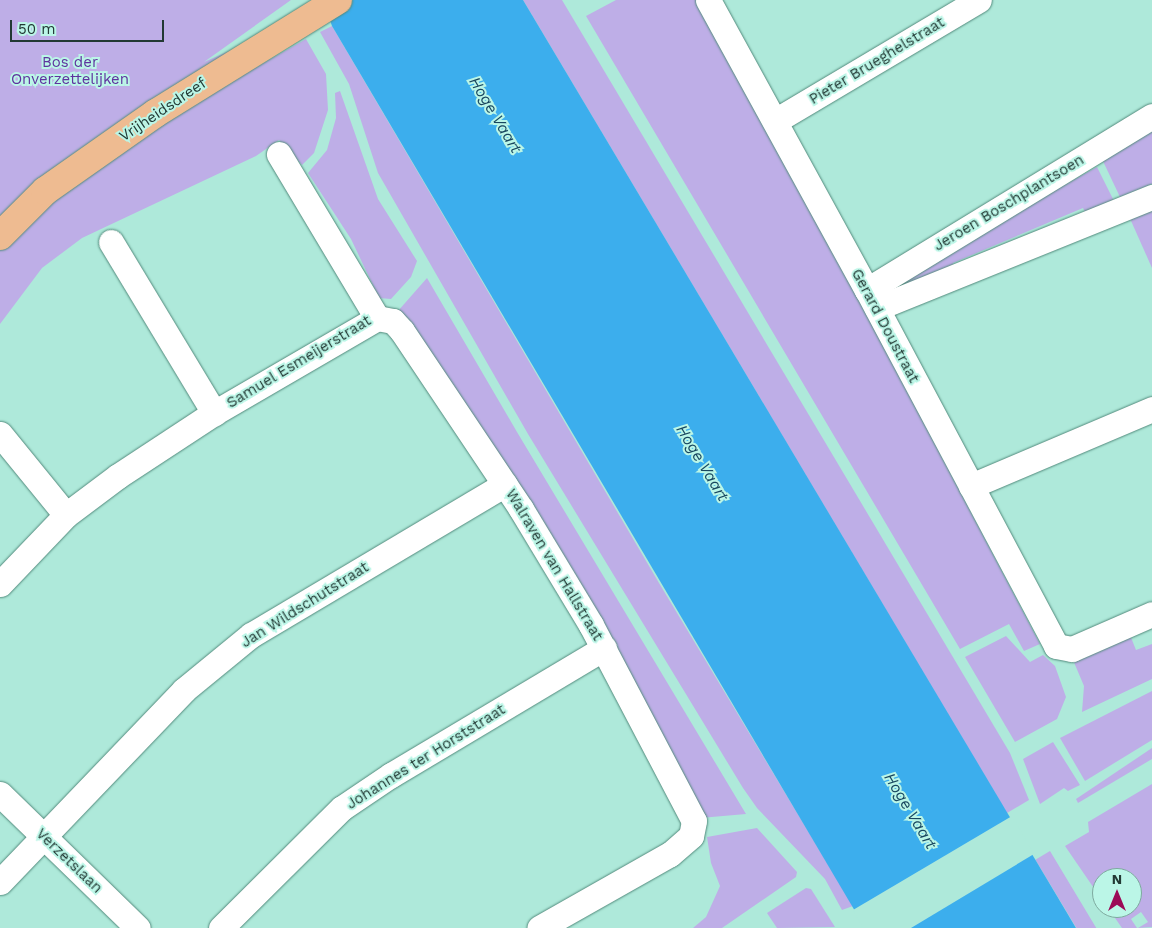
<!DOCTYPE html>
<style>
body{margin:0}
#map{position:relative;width:1152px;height:928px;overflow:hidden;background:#aee9da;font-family:"Work Sans",sans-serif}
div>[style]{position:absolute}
.green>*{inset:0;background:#beaee7;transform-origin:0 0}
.water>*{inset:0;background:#3caeed}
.pier>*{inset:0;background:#aee9da}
.roads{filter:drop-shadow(0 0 1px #528a7c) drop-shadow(0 0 1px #528a7c)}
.minor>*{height:25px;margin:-12.5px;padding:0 12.5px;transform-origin:12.5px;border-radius:12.5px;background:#fff}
.major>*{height:28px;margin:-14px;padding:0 14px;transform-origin:14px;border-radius:14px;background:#eebb91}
span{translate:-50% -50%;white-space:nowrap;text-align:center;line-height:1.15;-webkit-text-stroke:4px #bbf6e7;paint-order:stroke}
.street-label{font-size:15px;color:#223934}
.park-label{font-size:15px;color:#5e339e}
.water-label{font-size:16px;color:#18465f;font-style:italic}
.north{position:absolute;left:1092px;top:868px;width:50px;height:50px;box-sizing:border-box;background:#bbf6e7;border:1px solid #7eaa9f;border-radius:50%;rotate:0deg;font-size:14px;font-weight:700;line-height:20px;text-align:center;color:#223934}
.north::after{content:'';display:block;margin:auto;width:18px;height:22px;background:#9c0a57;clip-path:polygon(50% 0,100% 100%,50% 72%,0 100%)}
.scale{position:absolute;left:10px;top:20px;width:154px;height:22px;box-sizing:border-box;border:2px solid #223934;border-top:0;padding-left:6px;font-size:15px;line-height:18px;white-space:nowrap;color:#223934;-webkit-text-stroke:4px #bbf6e7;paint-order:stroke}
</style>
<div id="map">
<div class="green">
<i style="clip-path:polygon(0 0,291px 0,204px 62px,263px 36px,134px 112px,73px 154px,0 223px)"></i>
<i style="clip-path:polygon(523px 0,562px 0,1010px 753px,1029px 800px,1007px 813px)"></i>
<i style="clip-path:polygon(616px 0,702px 0,1040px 644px,1024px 651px,1009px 624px,960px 649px,586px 16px)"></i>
<i style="clip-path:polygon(332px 26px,659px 583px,853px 906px,842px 910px,825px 879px,757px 808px,743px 788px,528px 434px,378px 173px,349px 84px,320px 32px)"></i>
<i style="clip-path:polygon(306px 39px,326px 74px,328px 110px,314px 153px,302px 165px,279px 140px,256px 156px,82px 238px,42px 268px,0 324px,0 243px,28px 217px,152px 126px)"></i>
<i style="clip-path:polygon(340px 91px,378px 199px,417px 261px,411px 277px,391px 299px,379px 298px,351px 239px,308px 173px,327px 150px,336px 118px,335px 93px)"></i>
<i style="clip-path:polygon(1152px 128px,1152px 184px,1120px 197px,1101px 157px)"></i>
<i style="clip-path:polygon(1097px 167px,1114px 201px,1086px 214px,1083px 208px,953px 263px,955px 269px,884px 294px,1055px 184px,1059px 188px)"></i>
<i style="clip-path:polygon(1152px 203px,1152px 268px,1128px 214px)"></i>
<i style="clip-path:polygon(427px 278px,517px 432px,746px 814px,700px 818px,398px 311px)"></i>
<i style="clip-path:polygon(1130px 635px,1136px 650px,1152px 644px,1152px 679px,1082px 712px,1084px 686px,1073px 660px)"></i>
<i style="clip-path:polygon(1006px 636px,1030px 662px,1043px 655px,1055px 666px,1066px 697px,1057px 719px,1015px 742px,965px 657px)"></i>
<i style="clip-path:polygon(1152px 691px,1152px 740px,1085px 781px,1060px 738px)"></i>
<i style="clip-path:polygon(1053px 742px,1080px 785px,1068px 791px,1064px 788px,1040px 804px,1023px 759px)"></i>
<i style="clip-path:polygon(1152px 748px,1152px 759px,1078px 803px,1076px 799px)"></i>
<i style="clip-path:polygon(1152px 784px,1152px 927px,1138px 928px,1148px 922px,1141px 912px,1131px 919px,1137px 928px,1122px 928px,1108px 908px,1132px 908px,1132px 878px,1102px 878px,1102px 900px,1065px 846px,1089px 832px,1088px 822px)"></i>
<i style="clip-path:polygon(757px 828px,797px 872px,796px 877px,722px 928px,693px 928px,706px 917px,720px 886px,711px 863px,707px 837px)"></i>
<i style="left:1050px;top:851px;width:90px;height:17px;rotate:59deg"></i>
<i style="clip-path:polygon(806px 888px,811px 889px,835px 927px,777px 928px,767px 913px)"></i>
</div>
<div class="water">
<i style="clip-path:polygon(323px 0,523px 0,1076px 928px,865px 928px,332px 26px)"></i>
</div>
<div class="pier">
<i style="clip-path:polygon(1012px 816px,1034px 854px,911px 928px,863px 928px,853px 910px)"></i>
</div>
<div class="roads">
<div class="minor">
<i style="left:708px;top:0;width:331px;rotate:61.3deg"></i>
<i style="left:867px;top:290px;width:403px;rotate:62deg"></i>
<i style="left:1056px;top:646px;width:16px;rotate:11deg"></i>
<i style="left:1072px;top:649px;width:87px;rotate:-23.6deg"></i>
<i style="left:775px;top:121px;width:237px;rotate:-30.7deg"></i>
<i style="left:111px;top:242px;width:200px;rotate:58.9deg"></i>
<i style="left:867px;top:290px;width:334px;rotate:-31.4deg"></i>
<i style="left:877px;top:308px;width:297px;rotate:-22deg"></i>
<i style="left:377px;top:318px;width:16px;rotate:11deg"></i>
<i style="left:393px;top:321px;width:13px;rotate:48deg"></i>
<i style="left:402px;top:331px;width:214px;rotate:56.2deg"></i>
<i style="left:521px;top:509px;width:135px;rotate:58.9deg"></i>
<i style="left:591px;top:625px;width:221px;rotate:62.3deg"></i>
<i style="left:694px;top:821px;width:15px;rotate:101deg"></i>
<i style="left:691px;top:836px;width:28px;rotate:139deg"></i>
<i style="left:670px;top:854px;width:150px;rotate:150.5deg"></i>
<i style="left:0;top:434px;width:104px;rotate:50.8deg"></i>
<i style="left:971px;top:486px;width:197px;rotate:-23deg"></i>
<i style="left:0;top:584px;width:95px;rotate:-46.3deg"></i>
<i style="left:66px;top:515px;width:65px;rotate:-36.9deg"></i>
<i style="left:118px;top:476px;width:115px;rotate:-33.3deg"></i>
<i style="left:214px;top:413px;width:189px;rotate:-30.2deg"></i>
<i style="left:377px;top:318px;width:191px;rotate:-120.9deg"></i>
<i style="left:0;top:794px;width:192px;rotate:44.2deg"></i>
<i style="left:0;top:882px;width:266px;rotate:-46.2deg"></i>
<i style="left:184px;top:690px;width:87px;rotate:-39.4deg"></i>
<i style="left:251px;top:635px;width:295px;rotate:-30.7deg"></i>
<i style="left:221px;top:928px;width:170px;rotate:-44.8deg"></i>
<i style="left:342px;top:808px;width:59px;rotate:-34deg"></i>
<i style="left:391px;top:775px;width:248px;rotate:-30.8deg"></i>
</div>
<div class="major">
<i style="left:0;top:236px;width:64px;rotate:-45deg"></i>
<i style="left:45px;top:191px;width:136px;rotate:-35.1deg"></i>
<i style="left:156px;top:113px;width:214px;rotate:-31.8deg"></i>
</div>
</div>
<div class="street-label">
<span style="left:877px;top:61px;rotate:-31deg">Pieter Brueghelstraat</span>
<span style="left:163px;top:110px;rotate:-34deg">Vrijheidsdreef</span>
<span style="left:1009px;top:203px;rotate:-31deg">Jeroen Boschplantsoen</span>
<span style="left:885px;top:326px;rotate:62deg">Gerard Doustraat</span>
<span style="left:299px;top:362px;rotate:-31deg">Samuel Esmeijerstraat</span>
<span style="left:554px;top:565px;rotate:59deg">Walraven van Hallstraat</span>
<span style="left:305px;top:605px;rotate:-32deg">Jan Wildschutstraat</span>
<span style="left:426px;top:757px;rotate:-32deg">Johannes ter Horststraat</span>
<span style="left:69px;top:861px;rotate:44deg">Verzetslaan</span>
</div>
<div class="park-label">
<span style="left:70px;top:71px">Bos der<br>Onverzettelijken</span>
</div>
<div class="water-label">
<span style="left:495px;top:115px;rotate:59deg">Hoge Vaart</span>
<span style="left:702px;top:463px;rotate:59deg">Hoge Vaart</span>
<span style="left:910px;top:811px;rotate:59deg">Hoge Vaart</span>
</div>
<div class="north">N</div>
<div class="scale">50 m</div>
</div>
